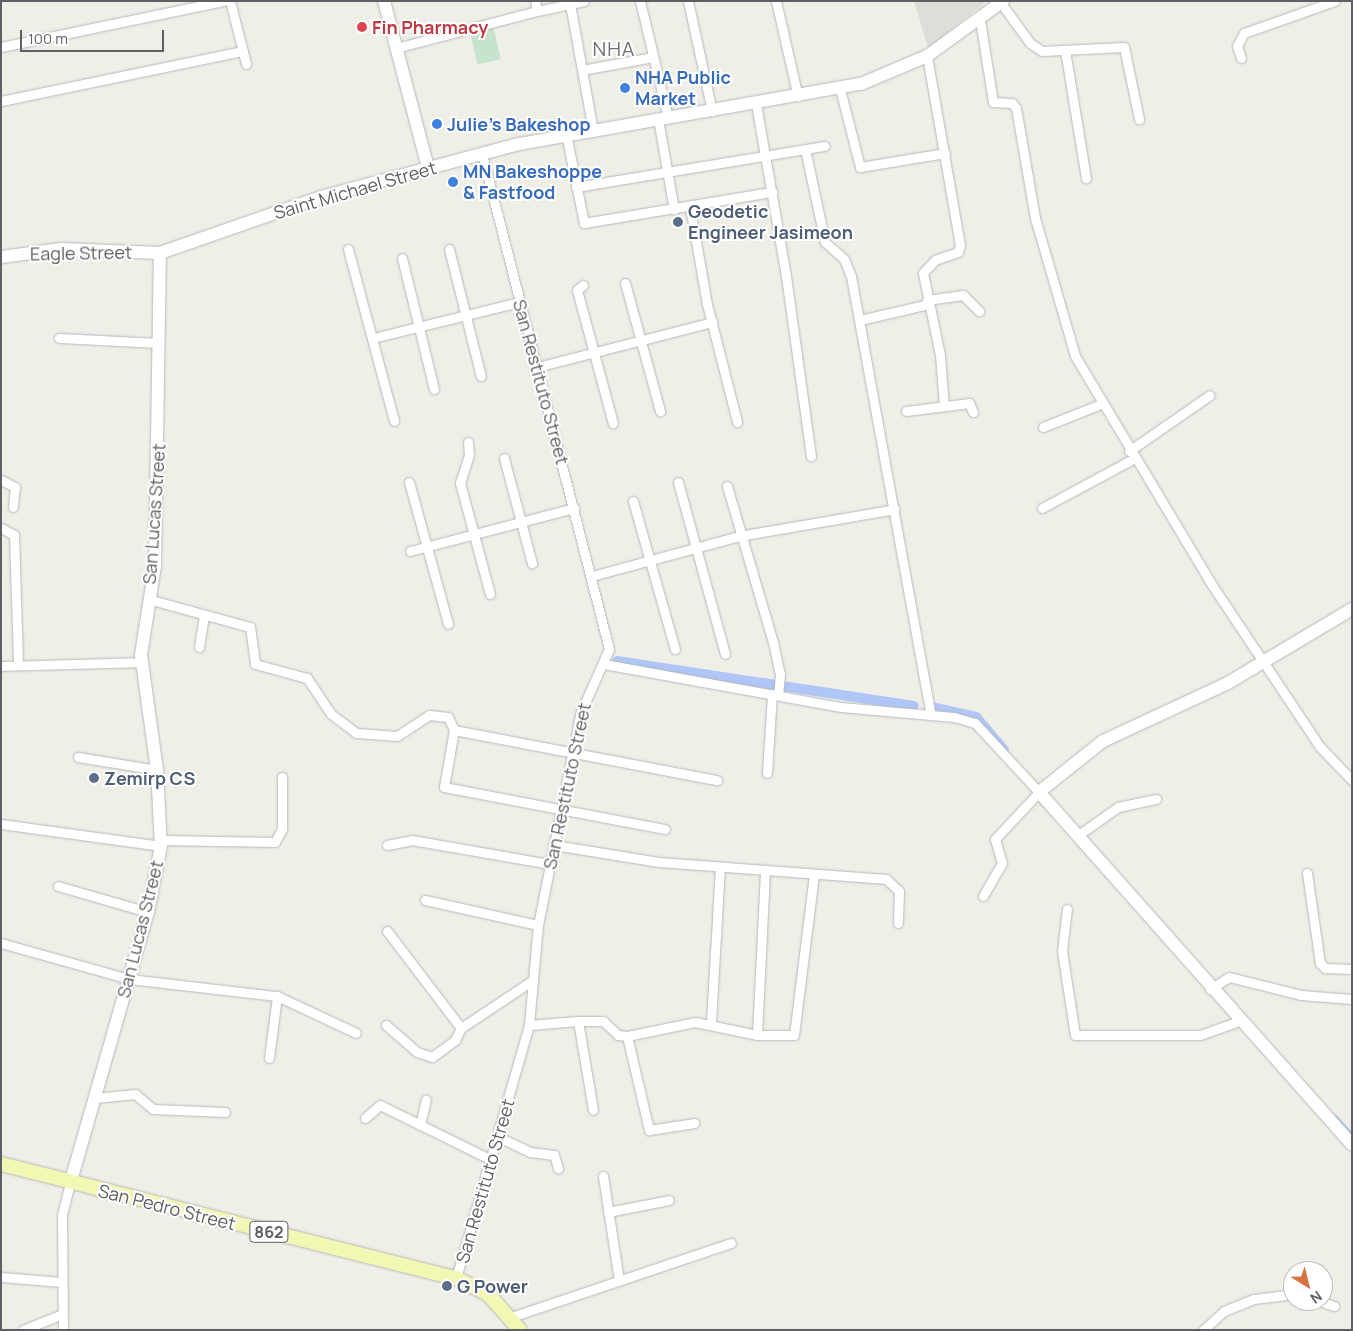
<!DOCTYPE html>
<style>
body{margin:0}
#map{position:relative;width:1353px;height:1331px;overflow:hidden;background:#efefe7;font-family:Manrope,sans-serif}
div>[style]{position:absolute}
.industrial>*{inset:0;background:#deded9}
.green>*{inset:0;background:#c6e4cd;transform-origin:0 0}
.stream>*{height:3px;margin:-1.5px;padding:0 1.5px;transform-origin:1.5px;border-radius:1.5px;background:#afc6f7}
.canal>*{height:10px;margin:-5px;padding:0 5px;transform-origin:5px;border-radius:5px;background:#afc6f7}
.roads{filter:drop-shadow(0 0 1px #b7b7bc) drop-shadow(0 0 1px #b7b7bc)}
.street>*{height:9px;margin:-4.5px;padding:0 4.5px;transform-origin:4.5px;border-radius:4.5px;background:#fff}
.secondary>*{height:12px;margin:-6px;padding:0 6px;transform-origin:6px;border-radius:6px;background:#fff}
.primary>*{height:14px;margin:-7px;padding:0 7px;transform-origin:7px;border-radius:7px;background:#f2f7b3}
.dots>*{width:14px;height:14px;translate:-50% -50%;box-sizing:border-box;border:2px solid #fff;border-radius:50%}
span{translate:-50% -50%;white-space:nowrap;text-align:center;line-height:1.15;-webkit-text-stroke:4px #fff;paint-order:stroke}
.shield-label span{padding:1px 4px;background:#fff;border:1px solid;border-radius:4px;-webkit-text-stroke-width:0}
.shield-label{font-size:16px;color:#5e6065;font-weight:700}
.health-label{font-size:18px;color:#be3a42;font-weight:700}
.left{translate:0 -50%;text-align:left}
.shop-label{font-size:18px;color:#366cbe;font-weight:700}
.street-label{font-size:18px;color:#5e6065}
.service-label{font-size:18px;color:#4e5e75;font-weight:700}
.quarter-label{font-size:20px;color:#6f7177;letter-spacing:1px}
.frame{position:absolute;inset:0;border:2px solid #5e6065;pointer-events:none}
.north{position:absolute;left:1283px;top:1261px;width:50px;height:50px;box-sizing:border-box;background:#fff;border:1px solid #bfbfc1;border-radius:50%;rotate:144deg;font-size:14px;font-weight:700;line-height:20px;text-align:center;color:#5e6065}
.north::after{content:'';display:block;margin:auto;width:18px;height:22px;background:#d97243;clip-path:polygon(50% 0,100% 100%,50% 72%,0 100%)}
.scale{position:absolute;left:20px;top:30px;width:144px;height:22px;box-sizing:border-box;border:2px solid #5e6065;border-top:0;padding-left:6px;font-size:15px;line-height:18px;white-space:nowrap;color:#5e6065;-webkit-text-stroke:4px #fff;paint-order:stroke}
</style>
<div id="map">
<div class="industrial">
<i style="clip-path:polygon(914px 1px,987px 1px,928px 48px)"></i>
</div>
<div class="green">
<i style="left:492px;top:21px;width:39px;height:24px;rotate:77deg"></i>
</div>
<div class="stream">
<i style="left:1335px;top:1116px;width:25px;rotate:47deg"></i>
</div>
<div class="canal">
<i style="left:617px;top:661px;width:300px;rotate:8.6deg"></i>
<i style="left:931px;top:707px;width:46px;rotate:12.5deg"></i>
<i style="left:976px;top:717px;width:43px;rotate:49.7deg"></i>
</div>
<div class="roads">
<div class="street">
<i style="left:230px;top:1px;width:65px;rotate:75.7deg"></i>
<i style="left:640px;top:1px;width:120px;rotate:76.5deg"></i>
<i style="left:688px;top:1px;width:113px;rotate:77.7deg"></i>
<i style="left:776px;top:1px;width:98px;rotate:77.1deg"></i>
<i style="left:1001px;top:3px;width:49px;rotate:54.1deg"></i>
<i style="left:1030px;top:43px;width:14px;rotate:34deg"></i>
<i style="left:1042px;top:51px;width:82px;rotate:-2.8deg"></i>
<i style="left:1124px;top:47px;width:74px;rotate:78.2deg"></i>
<i style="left:570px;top:4px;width:128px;rotate:79.7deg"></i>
<i style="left:537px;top:11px;width:48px;rotate:-12deg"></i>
<i style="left:980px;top:20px;width:83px;rotate:81deg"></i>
<i style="left:993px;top:102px;width:19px;rotate:3deg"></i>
<i style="left:1012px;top:103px;width:6px;rotate:51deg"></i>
<i style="left:1016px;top:108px;width:112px;rotate:80.2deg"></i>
<i style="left:1035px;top:218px;width:144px;rotate:73.8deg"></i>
<i style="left:1075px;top:356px;width:267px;rotate:59.1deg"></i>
<i style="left:1212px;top:585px;width:195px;rotate:56.3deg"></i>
<i style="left:1320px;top:747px;width:46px;rotate:45.9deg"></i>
<i style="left:1px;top:47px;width:228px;rotate:-11.7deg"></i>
<i style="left:396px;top:48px;width:146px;rotate:-14.7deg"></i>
<i style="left:537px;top:11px;width:10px;rotate:-101deg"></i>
<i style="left:1065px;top:50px;width:130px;rotate:80.7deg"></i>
<i style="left:927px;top:56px;width:192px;rotate:80.1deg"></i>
<i style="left:960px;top:245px;width:7px;rotate:106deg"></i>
<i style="left:958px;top:252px;width:24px;rotate:161deg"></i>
<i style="left:935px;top:260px;width:18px;rotate:133deg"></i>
<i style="left:923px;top:273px;width:84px;rotate:78.3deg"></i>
<i style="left:940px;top:355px;width:51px;rotate:85.5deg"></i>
<i style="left:1241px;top:58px;width:13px;rotate:-108deg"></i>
<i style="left:1237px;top:46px;width:15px;rotate:-62deg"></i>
<i style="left:1244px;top:33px;width:96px;rotate:-19.4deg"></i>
<i style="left:582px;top:70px;width:72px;rotate:-10.4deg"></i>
<i style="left:840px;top:89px;width:81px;rotate:75.6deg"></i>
<i style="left:860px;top:167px;width:86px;rotate:-9.4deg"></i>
<i style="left:1px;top:101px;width:247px;rotate:-11.7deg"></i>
<i style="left:756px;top:104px;width:175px;rotate:80.1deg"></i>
<i style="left:786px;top:276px;width:182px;rotate:82.1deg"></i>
<i style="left:658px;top:119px;width:92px;rotate:80deg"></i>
<i style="left:566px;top:134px;width:91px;rotate:78.6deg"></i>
<i style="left:584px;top:223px;width:191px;rotate:-9.4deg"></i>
<i style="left:805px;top:149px;width:95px;rotate:77.9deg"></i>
<i style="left:825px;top:242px;width:25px;rotate:42deg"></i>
<i style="left:844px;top:259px;width:18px;rotate:68deg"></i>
<i style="left:851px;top:276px;width:446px;rotate:79.7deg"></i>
<i style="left:576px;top:187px;width:252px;rotate:-9.4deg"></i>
<i style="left:690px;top:207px;width:98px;rotate:80.1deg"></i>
<i style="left:707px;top:304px;width:122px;rotate:75.7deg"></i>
<i style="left:348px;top:249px;width:178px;rotate:75deg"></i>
<i style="left:449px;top:249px;width:131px;rotate:75.9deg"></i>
<i style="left:402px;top:258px;width:135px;rotate:76.3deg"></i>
<i style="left:625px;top:283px;width:133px;rotate:74.7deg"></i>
<i style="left:583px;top:285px;width:8px;rotate:140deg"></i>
<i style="left:577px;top:290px;width:138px;rotate:74.9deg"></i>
<i style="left:927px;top:300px;width:36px;rotate:-8deg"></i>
<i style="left:963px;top:295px;width:23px;rotate:45deg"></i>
<i style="left:860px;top:320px;width:70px;rotate:-13.2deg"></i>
<i style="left:59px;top:338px;width:100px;rotate:2.9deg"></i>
<i style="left:373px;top:338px;width:151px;rotate:-13.8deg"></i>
<i style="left:537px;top:367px;width:181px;rotate:-14.4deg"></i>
<i style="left:906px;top:411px;width:64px;rotate:-7.2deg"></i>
<i style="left:969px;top:403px;width:10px;rotate:66deg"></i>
<i style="left:1043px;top:427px;width:62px;rotate:-21.6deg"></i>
<i style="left:468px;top:442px;width:13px;rotate:86deg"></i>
<i style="left:469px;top:455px;width:29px;rotate:108deg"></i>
<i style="left:460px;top:483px;width:115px;rotate:74.9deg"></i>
<i style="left:1129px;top:451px;width:98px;rotate:-34.7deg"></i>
<i style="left:504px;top:458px;width:109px;rotate:75.1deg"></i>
<i style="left:1px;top:480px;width:16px;rotate:27deg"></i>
<i style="left:15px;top:487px;width:20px;rotate:96deg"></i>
<i style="left:409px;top:482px;width:147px;rotate:74.6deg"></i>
<i style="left:678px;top:482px;width:178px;rotate:74.7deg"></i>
<i style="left:727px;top:486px;width:163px;rotate:73.6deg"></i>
<i style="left:773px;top:642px;width:33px;rotate:78deg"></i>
<i style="left:780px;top:674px;width:21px;rotate:95deg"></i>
<i style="left:633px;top:501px;width:154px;rotate:74.2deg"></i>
<i style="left:1042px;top:508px;width:103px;rotate:-28.3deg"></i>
<i style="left:1px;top:528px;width:15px;rotate:28deg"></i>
<i style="left:14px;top:535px;width:130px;rotate:88.2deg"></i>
<i style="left:410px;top:551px;width:170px;rotate:-14.7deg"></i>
<i style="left:592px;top:576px;width:152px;rotate:-15.2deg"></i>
<i style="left:739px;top:536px;width:158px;rotate:-9.8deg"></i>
<i style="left:148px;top:599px;width:106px;rotate:15.4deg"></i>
<i style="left:250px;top:627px;width:37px;rotate:82deg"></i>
<i style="left:255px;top:664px;width:54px;rotate:15.1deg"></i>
<i style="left:307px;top:678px;width:43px;rotate:56.3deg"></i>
<i style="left:331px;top:714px;width:31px;rotate:37deg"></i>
<i style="left:356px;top:733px;width:41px;rotate:4.2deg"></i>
<i style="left:397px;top:736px;width:38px;rotate:-33deg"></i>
<i style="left:429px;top:715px;width:19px;rotate:6deg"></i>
<i style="left:448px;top:717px;width:14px;rotate:65deg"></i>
<i style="left:454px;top:730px;width:58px;rotate:100deg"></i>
<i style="left:444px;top:787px;width:225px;rotate:10.8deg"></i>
<i style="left:199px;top:647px;width:32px;rotate:-81deg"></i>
<i style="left:604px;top:664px;width:241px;rotate:10.3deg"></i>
<i style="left:841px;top:707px;width:113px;rotate:5.1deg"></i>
<i style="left:954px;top:717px;width:22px;rotate:16deg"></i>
<i style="left:975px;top:723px;width:94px;rotate:47.2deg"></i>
<i style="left:1039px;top:792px;width:64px;rotate:133.1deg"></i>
<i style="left:995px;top:839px;width:25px;rotate:74deg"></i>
<i style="left:1002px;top:863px;width:38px;rotate:120deg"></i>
<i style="left:1px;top:666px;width:140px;rotate:-1.6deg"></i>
<i style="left:454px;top:730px;width:268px;rotate:10.8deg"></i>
<i style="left:78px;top:757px;width:80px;rotate:9.3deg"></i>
<i style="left:767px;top:773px;width:79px;rotate:-86.4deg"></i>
<i style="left:1px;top:824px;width:162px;rotate:7.8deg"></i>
<i style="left:1077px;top:836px;width:50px;rotate:-35.3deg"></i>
<i style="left:1118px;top:807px;width:39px;rotate:-12deg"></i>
<i style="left:161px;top:840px;width:114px;rotate:1deg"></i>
<i style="left:275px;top:842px;width:15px;rotate:-62deg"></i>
<i style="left:282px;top:829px;width:52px;rotate:-90deg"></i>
<i style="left:387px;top:845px;width:25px;rotate:-11deg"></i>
<i style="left:412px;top:840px;width:139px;rotate:9.9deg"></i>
<i style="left:554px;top:845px;width:106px;rotate:9.2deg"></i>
<i style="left:659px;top:862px;width:228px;rotate:4.3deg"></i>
<i style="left:886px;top:879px;width:18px;rotate:43deg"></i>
<i style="left:899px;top:891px;width:32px;rotate:92deg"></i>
<i style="left:1307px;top:873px;width:91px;rotate:81.8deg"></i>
<i style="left:1320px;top:963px;width:7px;rotate:45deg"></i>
<i style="left:1325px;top:968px;width:27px;rotate:2deg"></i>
<i style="left:58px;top:886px;width:94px;rotate:16.1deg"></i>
<i style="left:425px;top:900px;width:116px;rotate:12.5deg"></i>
<i style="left:1067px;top:909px;width:42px;rotate:96.8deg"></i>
<i style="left:1062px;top:951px;width:85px;rotate:81.2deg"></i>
<i style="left:1075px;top:1035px;width:125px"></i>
<i style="left:1200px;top:1035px;width:41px;rotate:-19.7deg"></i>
<i style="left:387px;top:931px;width:122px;rotate:52.7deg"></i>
<i style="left:1px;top:943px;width:133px;rotate:15.7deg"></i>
<i style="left:129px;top:979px;width:149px;rotate:6.6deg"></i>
<i style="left:277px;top:996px;width:87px;rotate:25.1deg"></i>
<i style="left:1210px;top:989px;width:22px;rotate:-32deg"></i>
<i style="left:1229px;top:977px;width:74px;rotate:14deg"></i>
<i style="left:1301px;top:995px;width:51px;rotate:4.5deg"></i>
<i style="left:578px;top:1021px;width:25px"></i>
<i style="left:603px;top:1021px;width:21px;rotate:43deg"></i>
<i style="left:618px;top:1035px;width:9px;rotate:6deg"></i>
<i style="left:627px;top:1036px;width:97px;rotate:76.8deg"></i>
<i style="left:649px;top:1130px;width:46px;rotate:-8.8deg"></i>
<i style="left:711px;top:1022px;width:154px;rotate:-86.7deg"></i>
<i style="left:386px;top:1025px;width:41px;rotate:41.1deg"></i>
<i style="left:417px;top:1052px;width:16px;rotate:18deg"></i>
<i style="left:432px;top:1057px;width:29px;rotate:-36deg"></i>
<i style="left:455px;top:1040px;width:13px;rotate:-63deg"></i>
<i style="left:461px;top:1028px;width:87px;rotate:-33.7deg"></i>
<i style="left:529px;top:1025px;width:49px;rotate:-4.7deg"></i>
<i style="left:578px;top:1021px;width:90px;rotate:80.4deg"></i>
<i style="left:757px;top:1035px;width:163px;rotate:-87.2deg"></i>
<i style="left:627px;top:1036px;width:69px;rotate:-11.6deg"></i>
<i style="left:695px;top:1022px;width:63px;rotate:11.8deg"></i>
<i style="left:757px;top:1035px;width:37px"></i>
<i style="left:794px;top:1035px;width:161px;rotate:-82.9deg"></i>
<i style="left:269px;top:1058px;width:63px;rotate:-82.6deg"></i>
<i style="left:95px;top:1098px;width:40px;rotate:-5.7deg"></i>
<i style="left:135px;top:1094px;width:23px;rotate:40deg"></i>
<i style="left:153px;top:1109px;width:72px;rotate:2.4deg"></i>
<i style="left:365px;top:1118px;width:20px;rotate:-41deg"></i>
<i style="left:380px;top:1105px;width:125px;rotate:26.2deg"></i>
<i style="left:420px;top:1125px;width:26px;rotate:-77deg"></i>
<i style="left:499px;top:1137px;width:34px;rotate:26deg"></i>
<i style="left:530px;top:1152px;width:24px;rotate:7deg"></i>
<i style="left:554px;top:1155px;width:14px;rotate:73deg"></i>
<i style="left:603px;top:1176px;width:106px;rotate:81.3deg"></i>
<i style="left:608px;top:1212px;width:62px;rotate:-11.1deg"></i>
<i style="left:1px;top:1277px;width:61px;rotate:4.7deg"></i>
<i style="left:456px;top:1278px;width:263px;rotate:-73.9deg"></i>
<i style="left:529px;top:1025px;width:100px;rotate:-84.9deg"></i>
<i style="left:538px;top:925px;width:215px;rotate:-78.7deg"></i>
<i style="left:580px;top:714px;width:71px;rotate:-66deg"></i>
<i style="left:609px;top:649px;width:511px;rotate:-104.39deg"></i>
<i style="left:1318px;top:1301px;width:17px;rotate:17deg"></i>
<i style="left:511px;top:1317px;width:232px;rotate:-18.6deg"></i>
<i style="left:23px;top:1330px;width:42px;rotate:-22.3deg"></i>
<i style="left:63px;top:1330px;width:115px;rotate:-90.5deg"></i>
<i style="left:62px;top:1215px;width:32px;rotate:-76deg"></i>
<i style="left:1203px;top:1330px;width:28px;rotate:-42deg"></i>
<i style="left:1224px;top:1311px;width:32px;rotate:-22deg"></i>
<i style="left:1254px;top:1299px;width:39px;rotate:-7deg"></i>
</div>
<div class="secondary">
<i style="left:384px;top:1px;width:173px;rotate:75.2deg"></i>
<i style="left:1px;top:257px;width:61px;rotate:-7.6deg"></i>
<i style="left:61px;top:249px;width:99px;rotate:2.3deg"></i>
<i style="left:160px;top:253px;width:170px;rotate:-19.2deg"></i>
<i style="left:321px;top:197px;width:205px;rotate:-15deg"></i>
<i style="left:519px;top:144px;width:347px;rotate:-10deg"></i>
<i style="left:861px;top:84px;width:72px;rotate:-23deg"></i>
<i style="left:927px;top:56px;width:94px;rotate:-35.9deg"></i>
<i style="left:1352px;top:609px;width:144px;rotate:149.2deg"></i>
<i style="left:1228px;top:683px;width:138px;rotate:155.1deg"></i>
<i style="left:1103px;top:741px;width:82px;rotate:141.4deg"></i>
<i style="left:1039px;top:792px;width:471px;rotate:48.4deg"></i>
<i style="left:70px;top:1184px;width:283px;rotate:-74deg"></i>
<i style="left:148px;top:912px;width:67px;rotate:-78.9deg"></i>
<i style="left:161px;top:846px;width:76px;rotate:-93deg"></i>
<i style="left:157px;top:770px;width:116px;rotate:-97.9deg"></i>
<i style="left:141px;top:655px;width:90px;rotate:-81.1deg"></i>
<i style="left:155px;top:566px;width:313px;rotate:-89.1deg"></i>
</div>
<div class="primary">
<i style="left:1px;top:1164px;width:469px;rotate:14.1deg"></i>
<i style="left:456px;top:1278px;width:36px;rotate:27deg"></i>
<i style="left:488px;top:1294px;width:48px;rotate:48.4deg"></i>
</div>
</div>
<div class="dots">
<i style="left:362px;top:27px;background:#e0444e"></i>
<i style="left:625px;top:88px;background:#3f7fe0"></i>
<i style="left:437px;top:124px;background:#3f7fe0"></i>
<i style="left:453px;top:182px;background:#3f7fe0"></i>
<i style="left:678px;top:222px;background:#5c6f8a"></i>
<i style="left:94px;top:778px;background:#5c6f8a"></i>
<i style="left:447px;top:1286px;background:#5c6f8a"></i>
</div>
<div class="shield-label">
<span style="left:269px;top:1232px">862</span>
</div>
<div class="health-label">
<span class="left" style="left:372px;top:27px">Fin Pharmacy</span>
</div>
<div class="shop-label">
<span class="left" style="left:635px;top:88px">NHA Public<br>Market</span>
<span class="left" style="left:447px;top:124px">Julie's Bakeshop</span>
<span class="left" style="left:463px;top:182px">MN Bakeshoppe<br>&amp; Fastfood</span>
</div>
<div class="street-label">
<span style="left:355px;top:190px;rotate:-16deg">Saint Michael Street</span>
<span style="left:81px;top:253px;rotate:-1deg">Eagle Street</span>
<span style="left:541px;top:382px;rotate:75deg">San Restituto Street</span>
<span style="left:154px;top:514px;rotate:-86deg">San Lucas Street</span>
<span style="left:567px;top:786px;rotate:-78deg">San Restituto Street</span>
<span style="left:140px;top:929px;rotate:-76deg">San Lucas Street</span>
<span style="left:485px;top:1181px;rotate:-74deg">San Restituto Street</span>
<span style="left:167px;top:1207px;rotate:14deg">San Pedro Street</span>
</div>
<div class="service-label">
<span class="left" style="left:688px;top:222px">Geodetic<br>Engineer Jasimeon</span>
<span class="left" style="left:104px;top:778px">Zemirp CS</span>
<span class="left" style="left:457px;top:1286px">G Power</span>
</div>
<div class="quarter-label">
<span style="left:614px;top:48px">NHA</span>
</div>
<div class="frame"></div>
<div class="north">N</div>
<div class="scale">100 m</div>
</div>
